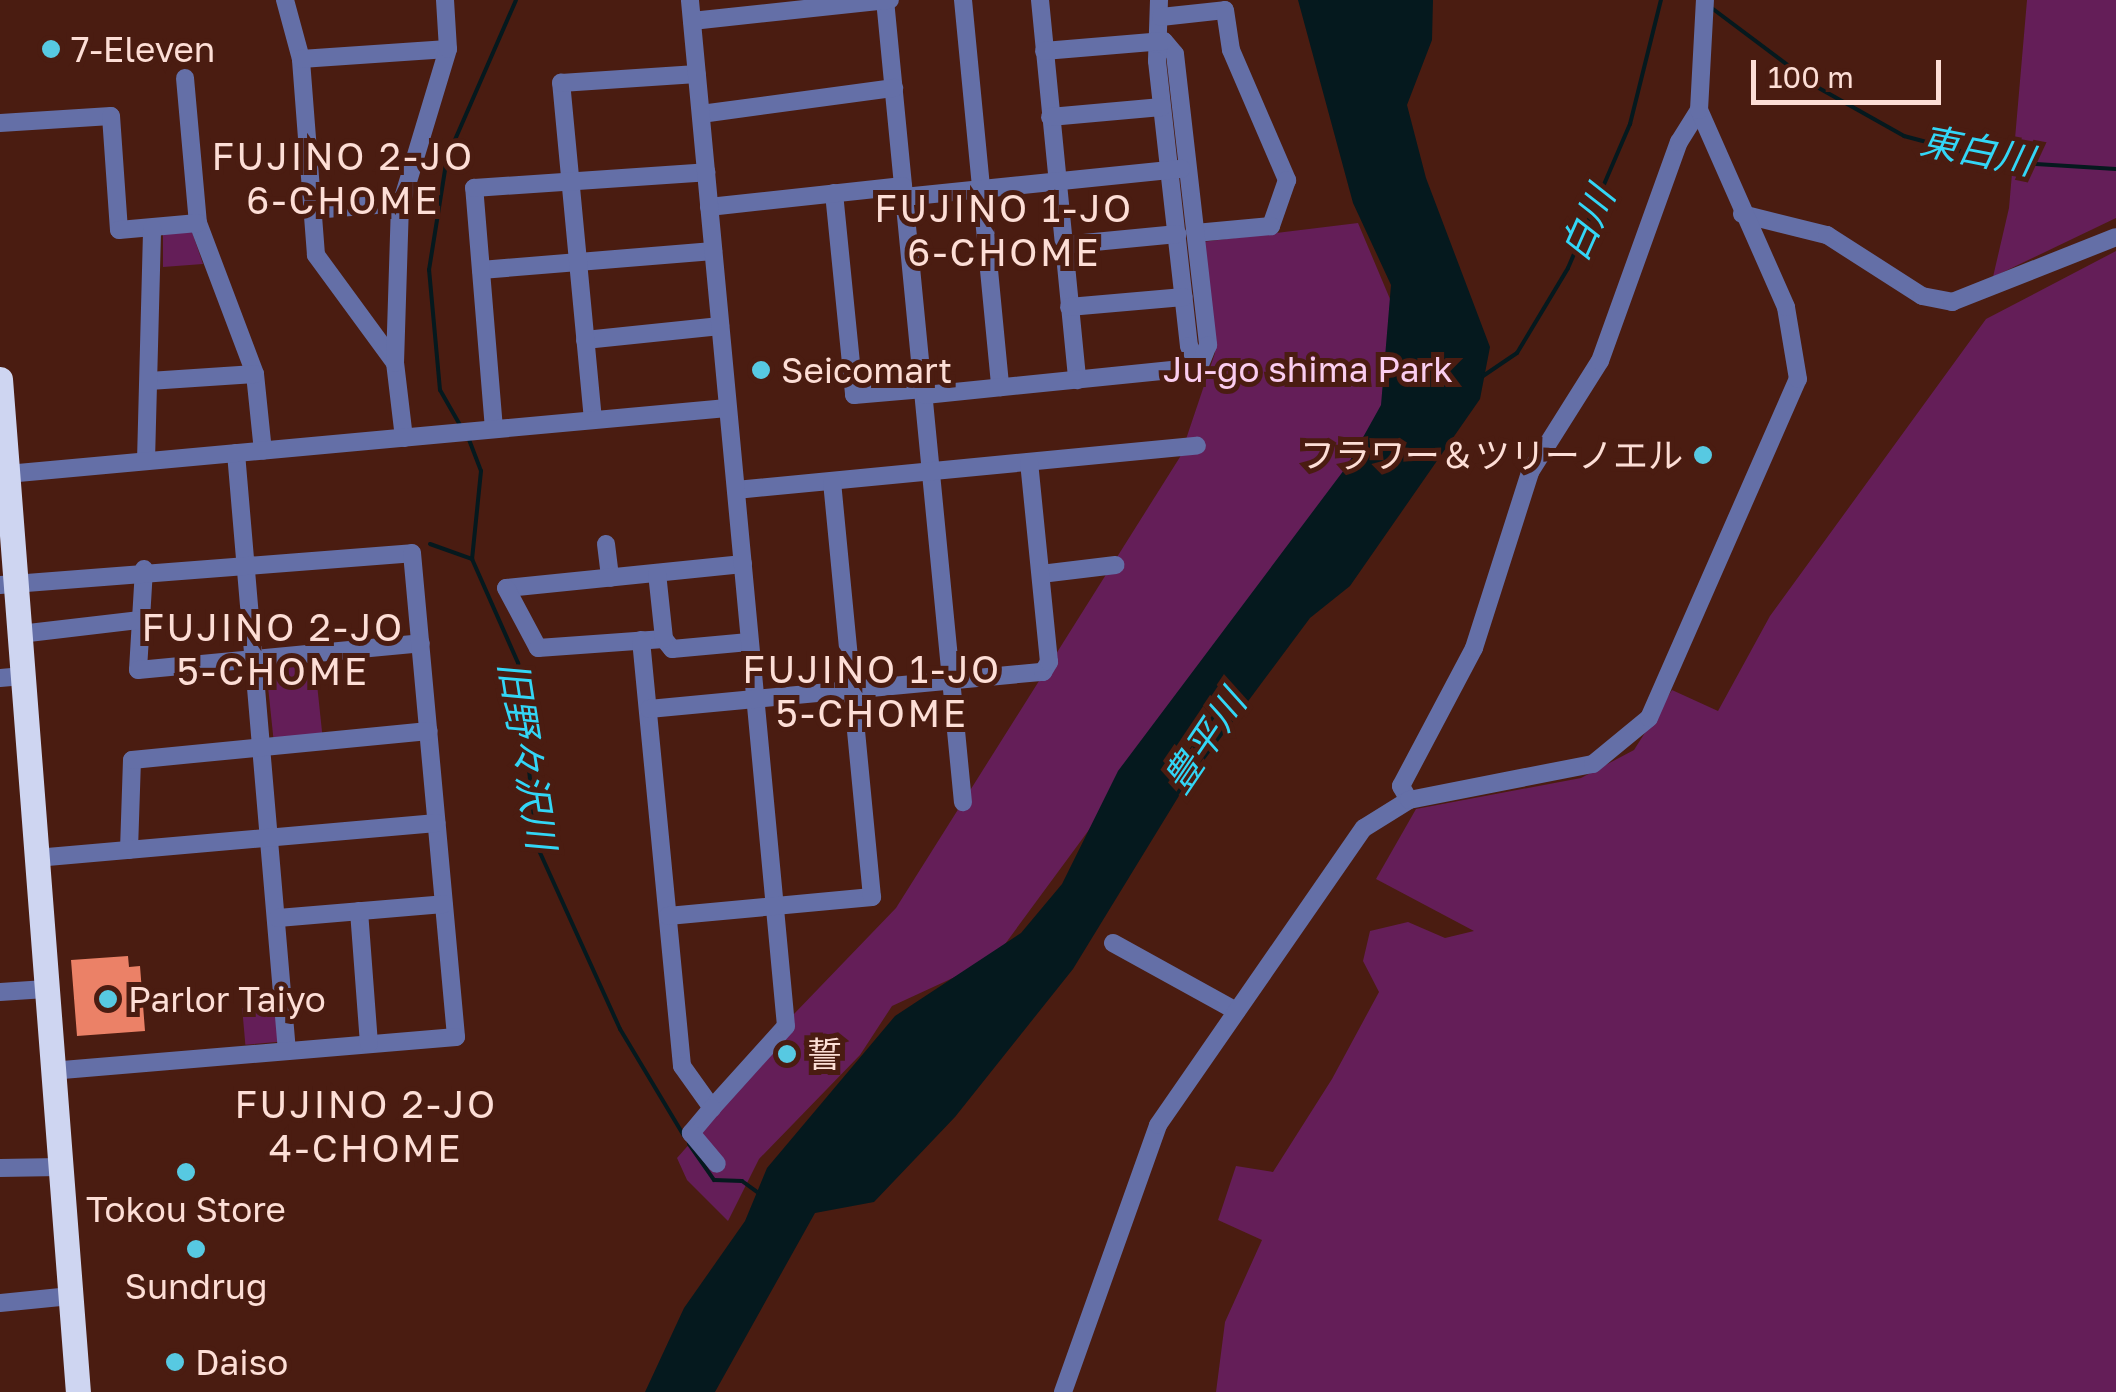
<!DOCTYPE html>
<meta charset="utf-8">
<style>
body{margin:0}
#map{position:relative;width:2116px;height:1392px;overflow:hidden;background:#4a1c11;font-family:"Golos Text","Noto Sans JP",sans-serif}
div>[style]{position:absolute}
.green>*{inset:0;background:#641e58;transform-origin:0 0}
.water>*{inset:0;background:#05191e}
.stream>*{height:4px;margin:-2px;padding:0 2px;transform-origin:2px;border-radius:2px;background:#05191e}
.building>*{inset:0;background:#eb8167}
.minor>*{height:18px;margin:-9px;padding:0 9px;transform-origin:9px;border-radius:9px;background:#646fa7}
.highway>*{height:25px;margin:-12.5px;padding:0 12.5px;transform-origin:12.5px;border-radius:12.5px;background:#ced5f1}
.dots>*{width:28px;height:28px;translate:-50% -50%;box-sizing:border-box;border:5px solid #4a1c11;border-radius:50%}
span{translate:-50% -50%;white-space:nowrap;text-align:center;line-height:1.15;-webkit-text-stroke:10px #4a1c11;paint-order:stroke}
.poi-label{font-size:35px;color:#fdded6}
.left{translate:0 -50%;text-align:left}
.right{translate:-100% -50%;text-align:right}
.park-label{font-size:35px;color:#facdef}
.water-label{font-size:38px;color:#33d6f6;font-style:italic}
.neighbourhood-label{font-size:38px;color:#fdded6;letter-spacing:2.5px}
.scale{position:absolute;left:1751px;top:60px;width:190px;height:45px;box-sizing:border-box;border:5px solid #fdded6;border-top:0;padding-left:12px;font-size:30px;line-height:35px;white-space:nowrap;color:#fdded6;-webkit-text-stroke:8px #4a1c11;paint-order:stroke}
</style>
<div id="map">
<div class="green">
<i style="clip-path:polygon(2027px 0,2116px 0,2116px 218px,1993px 277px,2009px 208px)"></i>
<i style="clip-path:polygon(1358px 223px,1390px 299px,1404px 361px,1395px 414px,994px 959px,892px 1006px,860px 1055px,759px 1159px,728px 1221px,687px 1180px,677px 1158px,782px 1039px,793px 1015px,896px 908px,1180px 457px,1215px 353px,1202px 242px)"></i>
<i style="clip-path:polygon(192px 232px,203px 264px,163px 267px,163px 234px)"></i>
<i style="clip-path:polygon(2116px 251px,2116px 1392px,1216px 1392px,1225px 1322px,1262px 1240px,1218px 1220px,1236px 1166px,1273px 1172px,1332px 1079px,1379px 992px,1363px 961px,1370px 931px,1408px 922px,1445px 938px,1474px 931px,1376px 879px,1416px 809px,1581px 778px,1634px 750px,1672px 690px,1718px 711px,1770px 616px,1986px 319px)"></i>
<i style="left:315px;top:665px;width:70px;height:49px;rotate:84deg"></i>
<i style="left:276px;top:1005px;width:37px;height:34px;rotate:85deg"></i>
</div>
<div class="water">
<i style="clip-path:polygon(1298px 0,1433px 0,1432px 40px,1407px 105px,1426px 178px,1490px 347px,1480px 399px,1350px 586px,1310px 618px,1185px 786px,1073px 969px,955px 1117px,874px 1202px,815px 1213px,715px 1392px,645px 1392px,684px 1308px,745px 1221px,767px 1168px,895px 1016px,1021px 933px,1062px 884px,1118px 771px,1347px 466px,1381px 405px,1391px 285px,1353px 203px)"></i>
</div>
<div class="stream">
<i style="left:1709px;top:6px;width:135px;rotate:36.9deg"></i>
<i style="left:1817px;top:87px;width:100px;rotate:29.4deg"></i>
<i style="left:1904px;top:136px;width:101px;rotate:14.9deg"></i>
<i style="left:2002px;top:162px;width:114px;rotate:3.5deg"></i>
<i style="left:1483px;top:376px;width:41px;rotate:-34.1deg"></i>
<i style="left:1517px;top:353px;width:99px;rotate:-59deg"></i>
<i style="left:1568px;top:268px;width:157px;rotate:-66.7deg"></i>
<i style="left:1630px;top:124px;width:128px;rotate:-76deg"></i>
<i style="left:460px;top:425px;width:40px;rotate:-119.7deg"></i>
<i style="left:440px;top:390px;width:121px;rotate:-95.2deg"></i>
<i style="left:429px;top:270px;width:113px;rotate:-80.9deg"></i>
<i style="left:447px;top:158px;width:172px;rotate:-66.4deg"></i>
<i style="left:468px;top:437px;width:36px;rotate:69deg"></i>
<i style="left:481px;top:471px;width:88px;rotate:95.8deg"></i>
<i style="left:472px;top:559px;width:114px;rotate:66.1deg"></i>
<i style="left:518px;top:663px;width:184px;rotate:84.1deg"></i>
<i style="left:537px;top:846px;width:201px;rotate:65.6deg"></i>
<i style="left:620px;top:1029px;width:125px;rotate:59.1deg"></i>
<i style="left:430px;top:544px;width:45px;rotate:19.7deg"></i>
<i style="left:689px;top:1144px;width:44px;rotate:55.2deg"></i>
<i style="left:714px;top:1180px;width:28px;rotate:2deg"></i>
<i style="left:742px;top:1181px;width:19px;rotate:36deg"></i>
</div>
<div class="building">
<i style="clip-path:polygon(128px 956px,129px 967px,140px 966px,145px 1031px,77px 1036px,71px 960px)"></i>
</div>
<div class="minor">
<i style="left:285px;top:0;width:61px;rotate:74.8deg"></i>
<i style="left:885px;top:0;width:806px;rotate:84.45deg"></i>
<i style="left:963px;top:0;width:389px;rotate:84.5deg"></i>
<i style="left:1040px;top:0;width:382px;rotate:84.4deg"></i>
<i style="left:1159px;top:0;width:61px;rotate:91.9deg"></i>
<i style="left:1157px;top:61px;width:287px;rotate:83.6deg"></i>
<i style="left:1189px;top:346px;width:23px;rotate:65deg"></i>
<i style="left:1161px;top:17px;width:64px;rotate:-6.2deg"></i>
<i style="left:1225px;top:10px;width:40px;rotate:81.5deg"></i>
<i style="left:1231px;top:50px;width:142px;rotate:66.7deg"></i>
<i style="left:1287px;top:180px;width:49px;rotate:109.2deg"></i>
<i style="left:1271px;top:226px;width:76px;rotate:174.7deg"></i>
<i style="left:692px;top:21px;width:199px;rotate:-6.1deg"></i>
<i style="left:1164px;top:41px;width:17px;rotate:50deg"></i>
<i style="left:1175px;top:54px;width:293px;rotate:83.5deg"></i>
<i style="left:1208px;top:345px;width:24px;rotate:112deg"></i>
<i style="left:1044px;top:51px;width:120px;rotate:-4.8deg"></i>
<i style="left:185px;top:78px;width:146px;rotate:84.9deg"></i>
<i style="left:198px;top:223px;width:161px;rotate:69.3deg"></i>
<i style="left:255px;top:374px;width:77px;rotate:84.1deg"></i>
<i style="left:701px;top:114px;width:195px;rotate:-7.7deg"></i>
<i style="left:1050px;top:117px;width:112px;rotate:-5.1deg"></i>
<i style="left:0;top:123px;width:111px;rotate:-3.6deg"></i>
<i style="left:111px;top:116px;width:114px;rotate:86deg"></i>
<i style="left:119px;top:230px;width:79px;rotate:-5.1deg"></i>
<i style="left:834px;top:193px;width:203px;rotate:84.3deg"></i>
<i style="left:854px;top:395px;width:70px;rotate:-4.9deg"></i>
<i style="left:904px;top:197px;width:279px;rotate:-5.8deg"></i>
<i style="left:709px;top:207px;width:195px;rotate:-6.2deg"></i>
<i style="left:313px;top:210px;width:89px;rotate:-4.5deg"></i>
<i style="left:1742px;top:214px;width:88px;rotate:13.9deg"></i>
<i style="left:1827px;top:235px;width:113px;rotate:32.7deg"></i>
<i style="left:1922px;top:296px;width:31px;rotate:11deg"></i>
<i style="left:1952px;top:302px;width:176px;rotate:-21.6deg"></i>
<i style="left:1063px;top:245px;width:115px;rotate:-5.5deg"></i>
<i style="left:481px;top:270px;width:233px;rotate:-4.7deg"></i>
<i style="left:1069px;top:307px;width:115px;rotate:-5deg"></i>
<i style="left:585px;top:340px;width:136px;rotate:-5.9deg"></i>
<i style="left:395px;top:363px;width:134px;rotate:-126.2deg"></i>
<i style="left:316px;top:255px;width:197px;rotate:-94.4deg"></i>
<i style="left:301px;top:59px;width:147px;rotate:-3.9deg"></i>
<i style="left:149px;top:381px;width:106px;rotate:-3.8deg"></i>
<i style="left:925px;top:395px;width:275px;rotate:-5.8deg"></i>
<i style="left:593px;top:420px;width:339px;rotate:-95.4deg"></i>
<i style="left:561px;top:83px;width:136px;rotate:-3.8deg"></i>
<i style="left:494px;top:429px;width:242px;rotate:-94.7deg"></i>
<i style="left:474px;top:188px;width:233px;rotate:-3.9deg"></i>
<i style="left:404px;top:438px;width:76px;rotate:-96.8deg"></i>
<i style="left:395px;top:363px;width:155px;rotate:-88.2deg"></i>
<i style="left:400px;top:208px;width:166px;rotate:-73.2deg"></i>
<i style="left:448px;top:49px;width:49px;rotate:-93.5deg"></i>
<i style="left:236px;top:453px;width:600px;rotate:85.13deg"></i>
<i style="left:146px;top:461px;width:233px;rotate:-88.5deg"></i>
<i style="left:7px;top:474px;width:723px;rotate:-5.24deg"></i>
<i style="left:736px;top:490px;width:463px;rotate:-5.5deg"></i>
<i style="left:606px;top:544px;width:34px;rotate:83deg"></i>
<i style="left:743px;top:564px;width:238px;rotate:174.2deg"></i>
<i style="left:506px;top:588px;width:68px;rotate:61.9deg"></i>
<i style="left:538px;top:648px;width:126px;rotate:-4.1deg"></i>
<i style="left:664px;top:639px;width:13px;rotate:51deg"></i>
<i style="left:672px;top:649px;width:77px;rotate:-5.2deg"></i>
<i style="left:144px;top:569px;width:101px;rotate:93.4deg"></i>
<i style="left:138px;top:670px;width:284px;rotate:-5.4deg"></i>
<i style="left:657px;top:573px;width:66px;rotate:83.9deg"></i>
<i style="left:1041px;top:574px;width:75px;rotate:-6.9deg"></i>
<i style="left:0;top:585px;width:413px;rotate:-4.4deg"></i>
<i style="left:412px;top:553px;width:486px;rotate:84.8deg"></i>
<i style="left:456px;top:1037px;width:404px;rotate:175.2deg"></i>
<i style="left:20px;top:634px;width:121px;rotate:-6.7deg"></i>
<i style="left:641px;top:640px;width:428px;rotate:84.5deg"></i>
<i style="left:682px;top:1066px;width:52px;rotate:54.5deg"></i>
<i style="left:712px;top:1108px;width:110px;rotate:-47.9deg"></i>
<i style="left:786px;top:1026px;width:1030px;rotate:-95.35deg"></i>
<i style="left:0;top:678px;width:23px;rotate:-5deg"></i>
<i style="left:649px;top:709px;width:396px;rotate:-5.4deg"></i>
<i style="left:1043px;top:672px;width:12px;rotate:-59deg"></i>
<i style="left:1049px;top:662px;width:201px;rotate:-95.7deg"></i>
<i style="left:1409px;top:800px;width:16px;rotate:-120deg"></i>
<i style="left:1401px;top:786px;width:156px;rotate:-62.1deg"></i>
<i style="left:1474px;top:648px;width:185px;rotate:-72.3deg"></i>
<i style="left:1530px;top:472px;width:131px;rotate:-57.8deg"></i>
<i style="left:1600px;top:361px;width:233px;rotate:-70.2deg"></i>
<i style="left:1679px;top:142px;width:38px;rotate:-58deg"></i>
<i style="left:129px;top:850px;width:90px;rotate:-88.1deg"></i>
<i style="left:132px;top:760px;width:298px;rotate:-5.6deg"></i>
<i style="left:36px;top:858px;width:402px;rotate:-5deg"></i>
<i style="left:359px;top:911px;width:133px;rotate:85.7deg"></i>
<i style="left:668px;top:916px;width:205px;rotate:-5.3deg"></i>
<i style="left:872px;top:897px;width:417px;rotate:-95.5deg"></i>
<i style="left:278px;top:918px;width:166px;rotate:-4.8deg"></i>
<i style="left:1113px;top:943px;width:141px;rotate:28.9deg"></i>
<i style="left:0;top:992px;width:46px;rotate:-3.7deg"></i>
<i style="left:712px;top:1108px;width:33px;rotate:130deg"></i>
<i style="left:691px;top:1133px;width:40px;rotate:50deg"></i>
<i style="left:0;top:1168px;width:60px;rotate:-1deg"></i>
<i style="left:0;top:1303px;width:71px;rotate:-5.6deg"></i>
<i style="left:1063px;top:1392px;width:283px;rotate:-70.4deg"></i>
<i style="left:1158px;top:1125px;width:361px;rotate:-55.3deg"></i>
<i style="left:1364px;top:828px;width:53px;rotate:-31.9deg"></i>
<i style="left:1409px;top:800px;width:187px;rotate:-11.1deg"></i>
<i style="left:1593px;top:764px;width:72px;rotate:-39.4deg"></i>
<i style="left:1649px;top:718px;width:370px;rotate:-66.3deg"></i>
<i style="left:1798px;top:379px;width:73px;rotate:-99.5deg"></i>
<i style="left:1786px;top:307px;width:215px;rotate:-113.8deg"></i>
<i style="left:1699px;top:110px;width:110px;rotate:-86.9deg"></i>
</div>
<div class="highway">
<i style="left:0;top:379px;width:1016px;rotate:85.6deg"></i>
</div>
<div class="dots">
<i style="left:51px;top:49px;background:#57c9e2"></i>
<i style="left:761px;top:370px;background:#57c9e2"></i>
<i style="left:1703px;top:455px;background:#57c9e2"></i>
<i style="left:108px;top:999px;background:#57c9e2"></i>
<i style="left:787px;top:1054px;background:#57c9e2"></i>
<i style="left:186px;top:1172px;background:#57c9e2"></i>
<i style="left:196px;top:1249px;background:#57c9e2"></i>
<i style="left:175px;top:1362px;background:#57c9e2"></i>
</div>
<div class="poi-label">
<span class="left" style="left:71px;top:49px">7-Eleven</span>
<span class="left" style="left:781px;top:370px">Seicomart</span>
<span class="right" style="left:1683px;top:455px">フラワー＆ツリーノエル</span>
<span class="left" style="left:128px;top:999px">Parlor Taiyo</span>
<span class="left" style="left:807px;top:1054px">誓</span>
<span style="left:186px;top:1209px">Tokou Store</span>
<span style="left:196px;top:1286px">Sundrug</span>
<span class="left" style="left:195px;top:1362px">Daiso</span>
</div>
<div class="park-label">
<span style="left:1308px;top:369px">Ju-go shima Park</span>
</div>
<div class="water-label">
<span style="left:1977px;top:150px;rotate:11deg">東白川</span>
<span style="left:1587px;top:223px;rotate:-66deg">白川</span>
<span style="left:1204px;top:741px;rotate:-56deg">豊平川</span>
<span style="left:528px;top:755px;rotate:81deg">旧野々沢川</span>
</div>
<div class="neighbourhood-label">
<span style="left:343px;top:178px">FUJINO 2-JO<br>6-CHOME</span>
<span style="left:1004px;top:230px">FUJINO 1-JO<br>6-CHOME</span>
<span style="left:273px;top:649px">FUJINO 2-JO<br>5-CHOME</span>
<span style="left:872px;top:691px">FUJINO 1-JO<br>5-CHOME</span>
<span style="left:366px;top:1126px">FUJINO 2-JO<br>4-CHOME</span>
</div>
<div class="scale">100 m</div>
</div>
